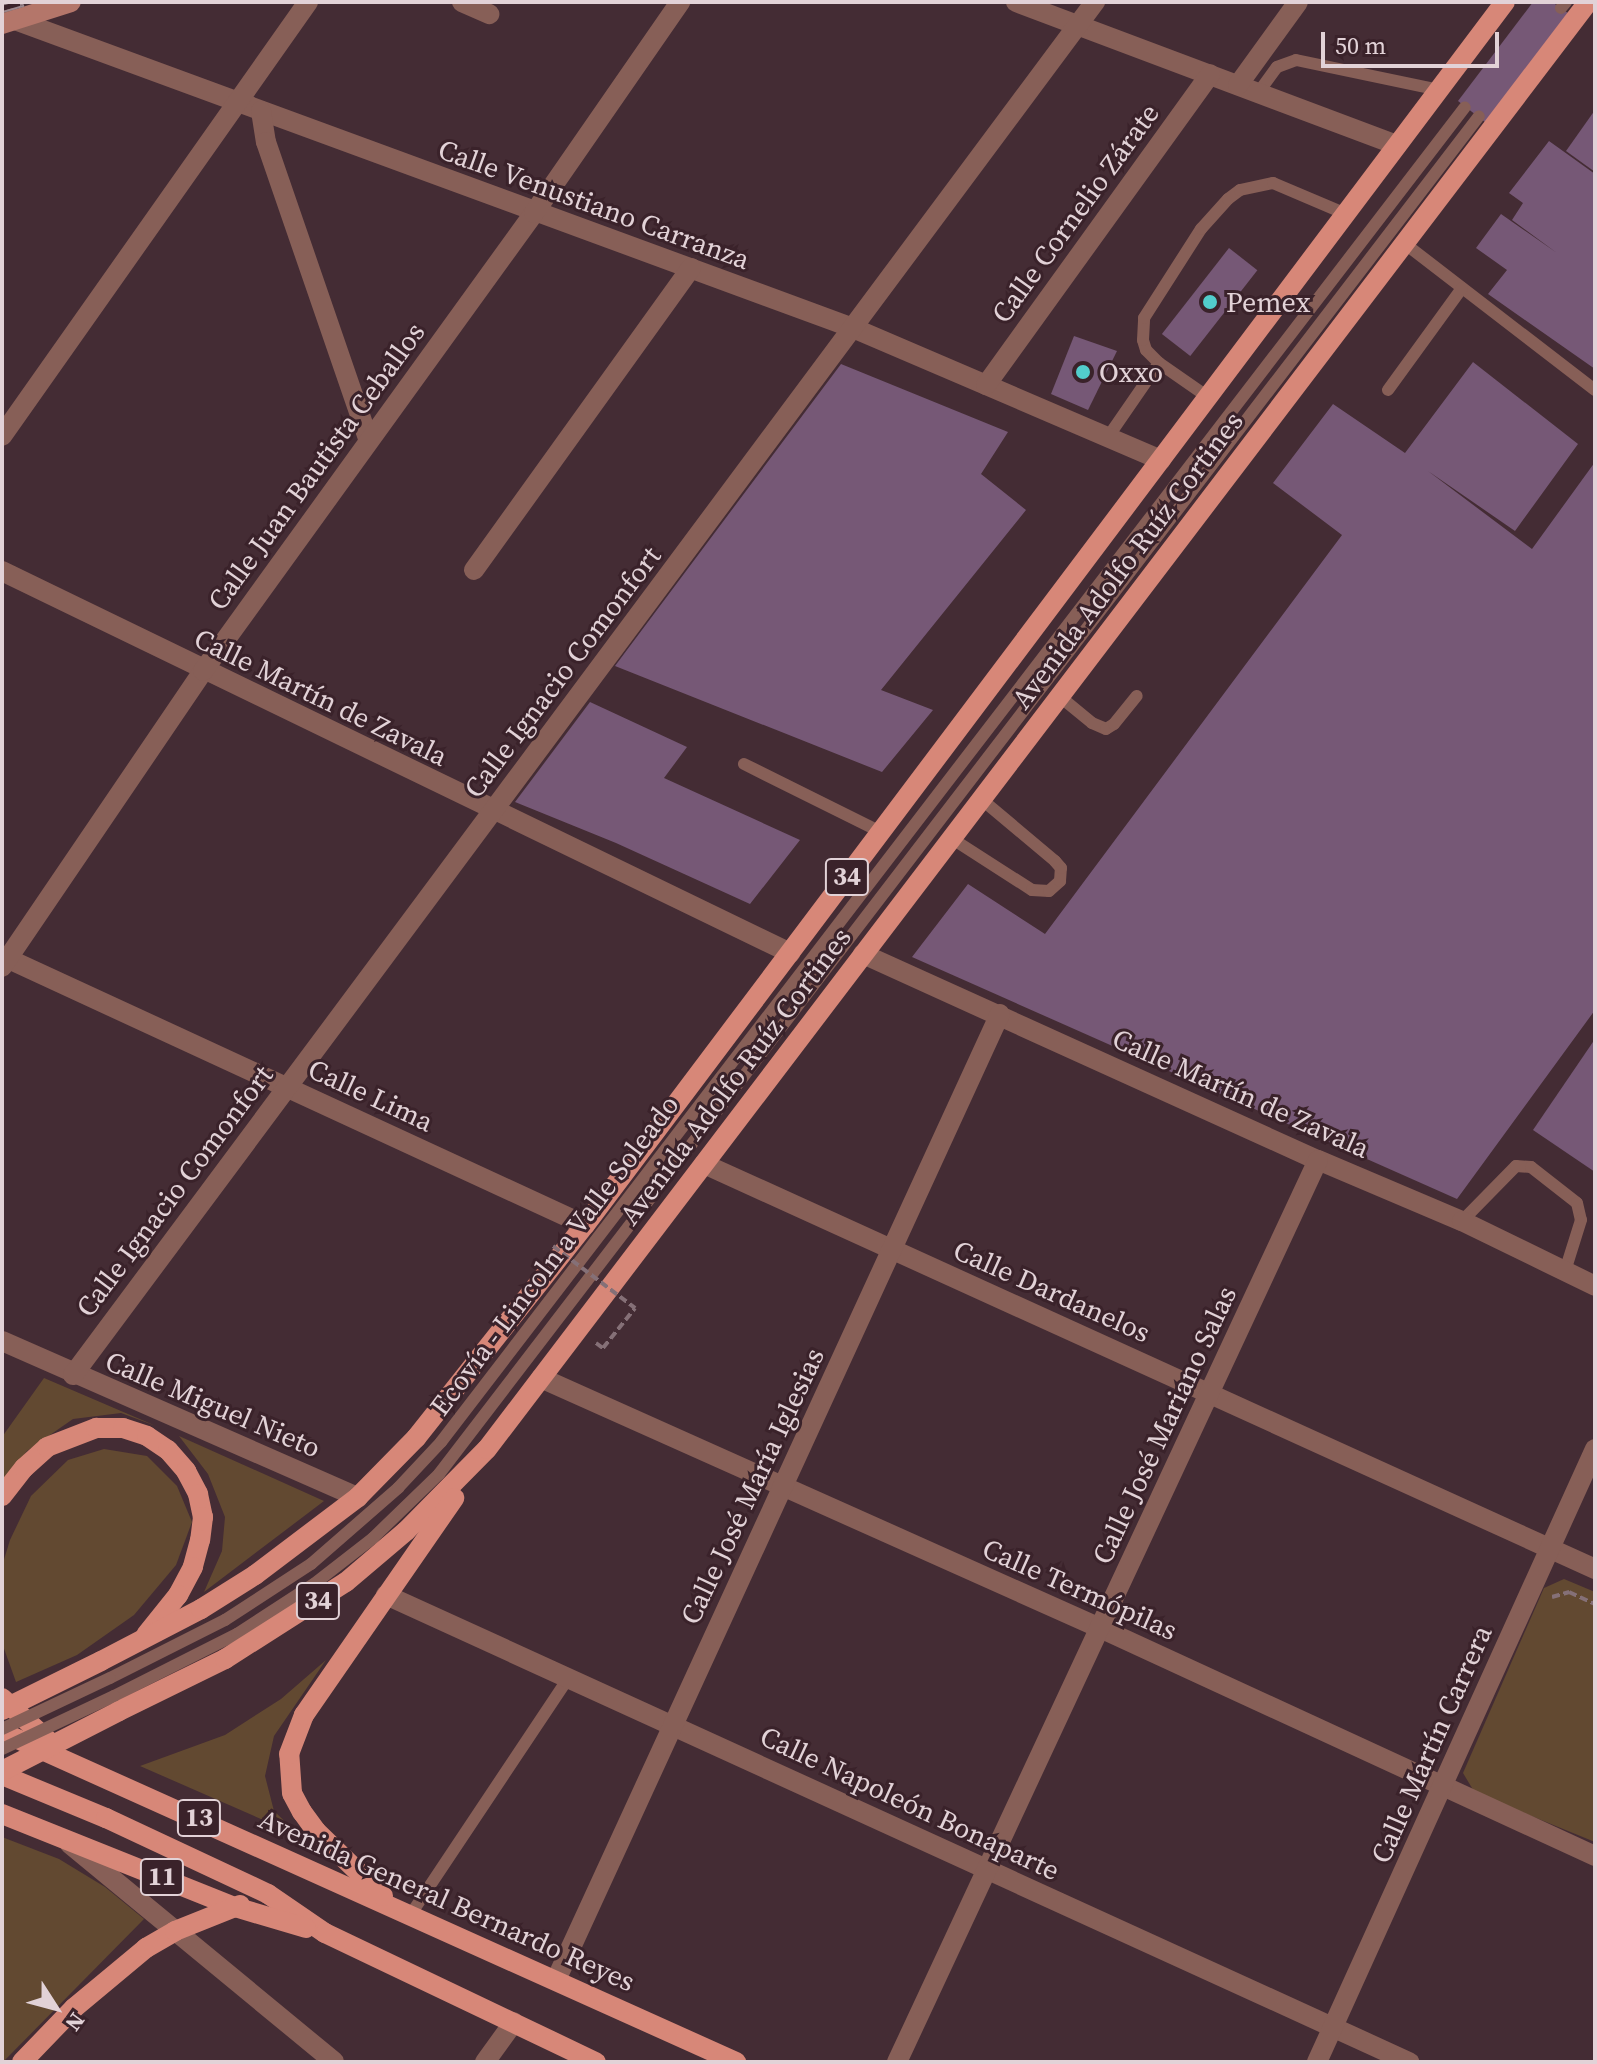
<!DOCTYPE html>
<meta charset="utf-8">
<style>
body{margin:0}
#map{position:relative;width:1597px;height:2064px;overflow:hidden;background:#442c34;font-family:"Source Serif 4",serif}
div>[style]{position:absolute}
.green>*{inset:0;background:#624931}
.building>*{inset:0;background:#765876;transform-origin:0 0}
.path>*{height:4px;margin-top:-2px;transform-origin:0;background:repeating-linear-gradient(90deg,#857077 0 8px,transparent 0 12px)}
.lane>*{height:12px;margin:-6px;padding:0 6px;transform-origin:6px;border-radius:6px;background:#875f57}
.street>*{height:20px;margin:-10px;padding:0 10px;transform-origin:10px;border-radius:10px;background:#875f57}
.secondary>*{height:20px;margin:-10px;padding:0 10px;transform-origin:10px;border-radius:10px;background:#b4766a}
.primary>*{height:20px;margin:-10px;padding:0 10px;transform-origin:10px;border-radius:10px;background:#d78778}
.rail>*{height:9px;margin-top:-4.5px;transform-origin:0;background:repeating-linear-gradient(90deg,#3a222a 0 18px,#9b878e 0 36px);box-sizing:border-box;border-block:2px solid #9b878e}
.path-bridge>*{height:4px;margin-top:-2px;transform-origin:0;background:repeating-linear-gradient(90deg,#857077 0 8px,transparent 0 12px)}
.lane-bridge>*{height:12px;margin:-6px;padding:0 6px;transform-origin:6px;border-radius:6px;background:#875f57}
.primary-bridge>*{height:20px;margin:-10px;padding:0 10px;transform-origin:10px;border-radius:10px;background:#d78778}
.dots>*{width:22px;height:22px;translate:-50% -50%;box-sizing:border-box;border:4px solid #3a222a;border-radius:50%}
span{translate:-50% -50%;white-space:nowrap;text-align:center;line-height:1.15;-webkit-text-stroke:6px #3a222a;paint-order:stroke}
.shield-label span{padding:2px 6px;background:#3a222a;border:2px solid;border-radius:6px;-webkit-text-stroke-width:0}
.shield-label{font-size:26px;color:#e2d2d7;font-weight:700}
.street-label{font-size:28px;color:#e2d2d7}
.poi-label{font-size:28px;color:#e2d2d7}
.left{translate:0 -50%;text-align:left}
.frame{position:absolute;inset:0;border:4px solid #e2d2d7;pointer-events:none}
.north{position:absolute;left:16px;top:1968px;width:80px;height:80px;-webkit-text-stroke:6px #3a222a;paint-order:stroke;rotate:126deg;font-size:22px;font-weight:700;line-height:32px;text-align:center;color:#e2d2d7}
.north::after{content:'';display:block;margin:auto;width:28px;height:36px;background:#e2d2d7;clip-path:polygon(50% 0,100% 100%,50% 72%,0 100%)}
.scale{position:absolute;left:1321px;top:32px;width:178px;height:36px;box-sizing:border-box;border:4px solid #e2d2d7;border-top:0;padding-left:10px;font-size:24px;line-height:28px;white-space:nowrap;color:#e2d2d7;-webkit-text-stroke:6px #3a222a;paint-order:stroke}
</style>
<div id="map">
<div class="green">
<i style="clip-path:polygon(44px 1378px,156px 1426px,121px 1413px,73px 1419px,27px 1451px,2px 1483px,2px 1437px)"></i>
<i style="clip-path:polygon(179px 1436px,324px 1501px,204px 1592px,222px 1551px,225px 1517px,208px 1474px)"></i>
<i style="clip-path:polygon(104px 1449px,147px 1456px,177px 1486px,192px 1522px,176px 1565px,134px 1615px,77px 1655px,16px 1682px,2px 1643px,2px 1566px,10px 1540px,31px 1496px,68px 1460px)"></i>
<i style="clip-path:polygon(1564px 1579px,1595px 1592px,1595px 1842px,1475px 1793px,1463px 1773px,1544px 1588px)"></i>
<i style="clip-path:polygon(326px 1660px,274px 1736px,265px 1776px,274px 1811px,300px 1836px,140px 1766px,225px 1735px,281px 1699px)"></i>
<i style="clip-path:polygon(2px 1837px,59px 1859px,105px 1887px,144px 1919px,3px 2062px)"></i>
</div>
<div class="building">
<i style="clip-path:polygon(1533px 2px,1552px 2px,1568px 13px,1485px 122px,1458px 101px)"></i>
<i style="clip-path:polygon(1595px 110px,1595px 172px,1566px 151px)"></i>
<i style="clip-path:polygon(1549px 141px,1595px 174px,1595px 369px,1488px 294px,1507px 270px,1476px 248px,1501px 214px,1557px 253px,1512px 220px,1523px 203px,1509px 193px)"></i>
<i style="left:1229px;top:248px;width:36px;height:109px;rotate:38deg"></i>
<i style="clip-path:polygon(1074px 336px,1117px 351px,1088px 410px,1051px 394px)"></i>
<i style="clip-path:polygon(1473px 362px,1578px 444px,1515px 531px,1428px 471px,1532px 549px,1595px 462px,1595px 1010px,1457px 1199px,912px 957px,968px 884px,1045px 934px,1342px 535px,1273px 483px,1333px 404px,1405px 453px)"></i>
<i style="clip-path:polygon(841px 364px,1008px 432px,981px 474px,1026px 510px,881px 690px,933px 710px,882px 772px,615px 666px)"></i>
<i style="clip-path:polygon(590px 702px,687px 747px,664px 778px,800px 840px,750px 904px,616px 843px,515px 802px)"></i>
<i style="clip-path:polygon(1595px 1039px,1595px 1172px,1533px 1130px)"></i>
</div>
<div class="path">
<i style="left:596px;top:1343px;width:9px;rotate:36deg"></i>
<i style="left:603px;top:1348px;width:51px;rotate:-51.3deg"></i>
<i style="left:1552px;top:1597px;width:18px;rotate:-16deg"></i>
<i style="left:1569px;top:1592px;width:29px;rotate:25deg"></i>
</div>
<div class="lane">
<i style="left:1561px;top:8px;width:8px;rotate:-50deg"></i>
<i style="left:1258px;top:93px;width:32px;rotate:-54deg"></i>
<i style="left:1277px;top:67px;width:20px;rotate:-20deg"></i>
<i style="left:1296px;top:60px;width:146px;rotate:11.8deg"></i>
<i style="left:1404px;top:243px;width:241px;rotate:37.6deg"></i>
<i style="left:1159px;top:363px;width:18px;rotate:-135deg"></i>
<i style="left:1146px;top:350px;width:10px;rotate:-107deg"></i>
<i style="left:1143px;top:340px;width:22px;rotate:-87deg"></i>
<i style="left:1144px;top:318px;width:106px;rotate:-57.4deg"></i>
<i style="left:1201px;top:229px;width:40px;rotate:-48deg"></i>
<i style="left:1228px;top:199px;width:15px;rotate:-37deg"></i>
<i style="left:1240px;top:190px;width:34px;rotate:-12deg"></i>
<i style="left:1273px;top:183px;width:79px;rotate:23deg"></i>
<i style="left:1388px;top:390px;width:126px;rotate:-54deg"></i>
<i style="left:1108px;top:437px;width:90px;rotate:-55.4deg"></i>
<i style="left:1159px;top:363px;width:60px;rotate:34.8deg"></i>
<i style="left:1058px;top:695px;width:44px;rotate:39.5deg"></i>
<i style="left:1092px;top:723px;width:15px;rotate:23deg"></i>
<i style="left:1106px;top:729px;width:9px;rotate:-32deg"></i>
<i style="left:1114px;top:724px;width:36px;rotate:-51deg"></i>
<i style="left:744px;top:764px;width:153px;rotate:26.4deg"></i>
<i style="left:951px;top:838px;width:96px;rotate:32.7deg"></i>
<i style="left:1032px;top:890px;width:17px;rotate:3deg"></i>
<i style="left:1049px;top:891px;width:15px;rotate:-42deg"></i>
<i style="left:1060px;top:881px;width:13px;rotate:-86deg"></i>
<i style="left:1061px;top:868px;width:9px;rotate:-131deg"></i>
<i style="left:1055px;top:861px;width:97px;rotate:-140deg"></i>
<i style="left:1462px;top:1221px;width:77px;rotate:-45.5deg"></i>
<i style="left:1516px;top:1166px;width:15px;rotate:4deg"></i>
<i style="left:1531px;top:1167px;width:58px;rotate:38deg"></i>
<i style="left:1577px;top:1203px;width:17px;rotate:77deg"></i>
<i style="left:1581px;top:1220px;width:53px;rotate:107.4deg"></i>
<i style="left:110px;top:1678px;width:129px;rotate:-26.8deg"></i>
<i style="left:225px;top:1620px;width:103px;rotate:-33.1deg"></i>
<i style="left:311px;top:1564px;width:116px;rotate:-41.1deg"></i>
<i style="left:398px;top:1488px;width:63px;rotate:-46.9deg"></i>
<i style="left:441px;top:1442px;width:1682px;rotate:-52.51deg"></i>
<i style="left:114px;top:1696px;width:138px;rotate:-26.8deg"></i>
<i style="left:237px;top:1634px;width:92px;rotate:-33deg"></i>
<i style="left:314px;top:1584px;width:75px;rotate:-37.9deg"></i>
<i style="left:373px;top:1538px;width:92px;rotate:-44.1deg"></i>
<i style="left:439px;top:1474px;width:1710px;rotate:-52.55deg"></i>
<i style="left:411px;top:1914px;width:285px;rotate:-56.3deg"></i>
</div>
<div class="street">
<i style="left:462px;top:2px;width:30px;rotate:24deg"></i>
<i style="left:1016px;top:2px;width:407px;rotate:20.6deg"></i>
<i style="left:7px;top:17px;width:901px;rotate:20.18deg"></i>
<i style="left:853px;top:328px;width:335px;rotate:23.2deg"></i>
<i style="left:1238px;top:85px;width:102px;rotate:-54.1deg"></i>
<i style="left:261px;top:111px;width:31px;rotate:81deg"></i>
<i style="left:266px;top:142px;width:314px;rotate:71deg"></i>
<i style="left:986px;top:385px;width:383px;rotate:-54.2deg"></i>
<i style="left:2px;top:436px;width:531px;rotate:-54.81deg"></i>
<i style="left:474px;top:570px;width:372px;rotate:-54.3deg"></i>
<i style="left:2px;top:571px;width:876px;rotate:25.86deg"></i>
<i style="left:863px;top:954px;width:499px;rotate:24.4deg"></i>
<i style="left:1318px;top:1160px;width:156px;rotate:23deg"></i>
<i style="left:1462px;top:1221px;width:148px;rotate:26deg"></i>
<i style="left:2px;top:956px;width:642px;rotate:24.77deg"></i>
<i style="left:2px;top:967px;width:358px;rotate:-55.8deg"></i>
<i style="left:203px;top:671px;width:565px;rotate:-54.14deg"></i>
<i style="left:534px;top:213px;width:257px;rotate:-55.3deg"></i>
<i style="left:704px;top:1164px;width:979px;rotate:24.44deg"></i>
<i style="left:2px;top:1341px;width:389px;rotate:23.7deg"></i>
<i style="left:73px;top:1375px;width:1712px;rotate:-53.34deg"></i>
<i style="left:541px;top:1378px;width:612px;rotate:24.1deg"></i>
<i style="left:1100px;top:1628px;width:545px;rotate:24.73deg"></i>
<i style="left:386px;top:1595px;width:1125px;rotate:24.54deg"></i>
<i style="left:70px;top:1844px;width:342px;rotate:39.5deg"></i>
<i style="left:556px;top:1980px;width:1063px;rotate:-65.32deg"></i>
<i style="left:485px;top:2062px;width:49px;rotate:-54.1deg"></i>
<i style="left:897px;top:2062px;width:995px;rotate:-64.98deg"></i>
<i style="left:1317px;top:2062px;width:673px;rotate:-65.61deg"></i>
</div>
<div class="secondary">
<i style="left:2px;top:24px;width:72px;rotate:-17.7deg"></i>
</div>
<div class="primary">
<i style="left:2px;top:1496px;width:36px;rotate:-52deg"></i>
<i style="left:24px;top:1468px;width:31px;rotate:-42deg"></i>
<i style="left:47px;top:1447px;width:53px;rotate:-21.2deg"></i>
<i style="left:96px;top:1428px;width:27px"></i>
<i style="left:123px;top:1428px;width:25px;rotate:18deg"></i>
<i style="left:147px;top:1436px;width:25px;rotate:34deg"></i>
<i style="left:168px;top:1450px;width:28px;rotate:49deg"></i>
<i style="left:186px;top:1471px;width:26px;rotate:62deg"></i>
<i style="left:198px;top:1494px;width:24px;rotate:78deg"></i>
<i style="left:203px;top:1517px;width:23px;rotate:97deg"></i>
<i style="left:200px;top:1540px;width:28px;rotate:105deg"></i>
<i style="left:193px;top:1567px;width:32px;rotate:118deg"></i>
<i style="left:178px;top:1595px;width:51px;rotate:128.7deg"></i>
<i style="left:101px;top:1661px;width:113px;rotate:-27.5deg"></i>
<i style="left:201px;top:1609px;width:64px;rotate:-32.2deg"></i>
<i style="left:255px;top:1575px;width:129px;rotate:-37.1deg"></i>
<i style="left:358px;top:1497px;width:83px;rotate:-45.5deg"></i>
<i style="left:416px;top:1438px;width:272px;rotate:-51.6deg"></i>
<i style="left:585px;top:1225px;width:1530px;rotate:-53.05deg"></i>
<i style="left:2px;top:1698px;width:68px;rotate:42.6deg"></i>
<i style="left:119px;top:1711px;width:118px;rotate:-26.1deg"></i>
<i style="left:225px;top:1659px;width:143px;rotate:-32.5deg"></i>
<i style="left:346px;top:1582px;width:79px;rotate:-40.4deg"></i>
<i style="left:406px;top:1531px;width:115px;rotate:-45.4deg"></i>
<i style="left:487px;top:1449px;width:1818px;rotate:-52.73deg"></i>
<i style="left:2px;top:1732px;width:805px;rotate:24.21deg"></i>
<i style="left:2px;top:1775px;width:113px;rotate:22.5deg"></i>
<i style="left:106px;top:1818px;width:179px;rotate:25.1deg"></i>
<i style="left:268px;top:1894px;width:69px;rotate:34.4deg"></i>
<i style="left:325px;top:1933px;width:300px;rotate:25.5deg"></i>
<i style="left:2px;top:1814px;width:251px;rotate:21.8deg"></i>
<i style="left:235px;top:1907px;width:74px;rotate:16.5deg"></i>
<i style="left:383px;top:1896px;width:93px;rotate:-135.9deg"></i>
<i style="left:316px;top:1831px;width:24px;rotate:-126deg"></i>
<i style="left:302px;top:1812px;width:21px;rotate:-118deg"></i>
<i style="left:292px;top:1793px;width:39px;rotate:-94deg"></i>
<i style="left:289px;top:1754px;width:42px;rotate:-69deg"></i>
<i style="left:304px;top:1715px;width:264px;rotate:-55.3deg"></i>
<i style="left:22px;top:2062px;width:75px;rotate:-46.1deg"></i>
<i style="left:74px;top:2008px;width:94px;rotate:-39.8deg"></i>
<i style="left:146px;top:1948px;width:34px;rotate:-30deg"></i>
<i style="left:175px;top:1931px;width:70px;rotate:-21.8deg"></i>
</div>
<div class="rail">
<i style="left:2px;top:8px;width:22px;rotate:-16deg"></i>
</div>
<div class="path-bridge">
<i style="left:553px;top:1246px;width:103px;rotate:37.1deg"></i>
</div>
<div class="lane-bridge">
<i style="left:2px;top:1729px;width:119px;rotate:-25.3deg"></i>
<i style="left:2px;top:1749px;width:124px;rotate:-25.3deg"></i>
</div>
<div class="primary-bridge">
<i style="left:2px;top:1710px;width:110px;rotate:-26.3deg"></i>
<i style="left:2px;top:1771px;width:131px;rotate:-27.1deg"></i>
</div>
<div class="dots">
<i style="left:1210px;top:302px;background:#52cdcc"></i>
<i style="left:1083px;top:372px;background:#52cdcc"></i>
</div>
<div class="shield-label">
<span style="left:847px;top:877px">34</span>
<span style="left:318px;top:1601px">34</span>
<span style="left:199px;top:1818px">13</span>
<span style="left:162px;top:1877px">11</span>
</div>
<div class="street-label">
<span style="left:594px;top:204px;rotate:20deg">Calle Venustiano Carranza</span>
<span style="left:1075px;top:213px;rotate:-54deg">Calle Cornelio Zárate</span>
<span style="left:316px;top:466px;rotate:-54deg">Calle Juan Bautista Ceballos</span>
<span style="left:1127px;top:560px;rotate:-53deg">Avenida Adolfo Ruíz Cortines</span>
<span style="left:562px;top:672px;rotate:-53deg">Calle Ignacio Comonfort</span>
<span style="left:321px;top:697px;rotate:26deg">Calle Martín de Zavala</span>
<span style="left:735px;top:1076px;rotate:-53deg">Avenida Adolfo Ruíz Cortines</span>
<span style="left:1241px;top:1093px;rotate:24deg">Calle Martín de Zavala</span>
<span style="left:371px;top:1095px;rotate:25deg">Calle Lima</span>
<span style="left:174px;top:1191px;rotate:-53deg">Calle Ignacio Comonfort</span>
<span style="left:554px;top:1255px;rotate:-53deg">Ecovía - Lincoln a Valle Soleado</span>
<span style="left:1052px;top:1291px;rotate:24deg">Calle Dardanelos</span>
<span style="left:213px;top:1404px;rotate:23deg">Calle Miguel Nieto</span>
<span style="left:1164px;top:1425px;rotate:-65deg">Calle José Mariano Salas</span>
<span style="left:752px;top:1486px;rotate:-65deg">Calle José María Iglesias</span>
<span style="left:1080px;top:1589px;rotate:24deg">Calle Termópilas</span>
<span style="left:1431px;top:1744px;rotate:-66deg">Calle Martín Carrera</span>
<span style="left:910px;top:1803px;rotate:25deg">Calle Napoleón Bonaparte</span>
<span style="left:447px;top:1900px;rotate:24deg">Avenida General Bernardo Reyes</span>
</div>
<div class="poi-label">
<span class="left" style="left:1226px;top:302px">Pemex</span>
<span class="left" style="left:1099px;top:372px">Oxxo</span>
</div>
<div class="frame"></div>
<div class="north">N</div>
<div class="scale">50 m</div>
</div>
